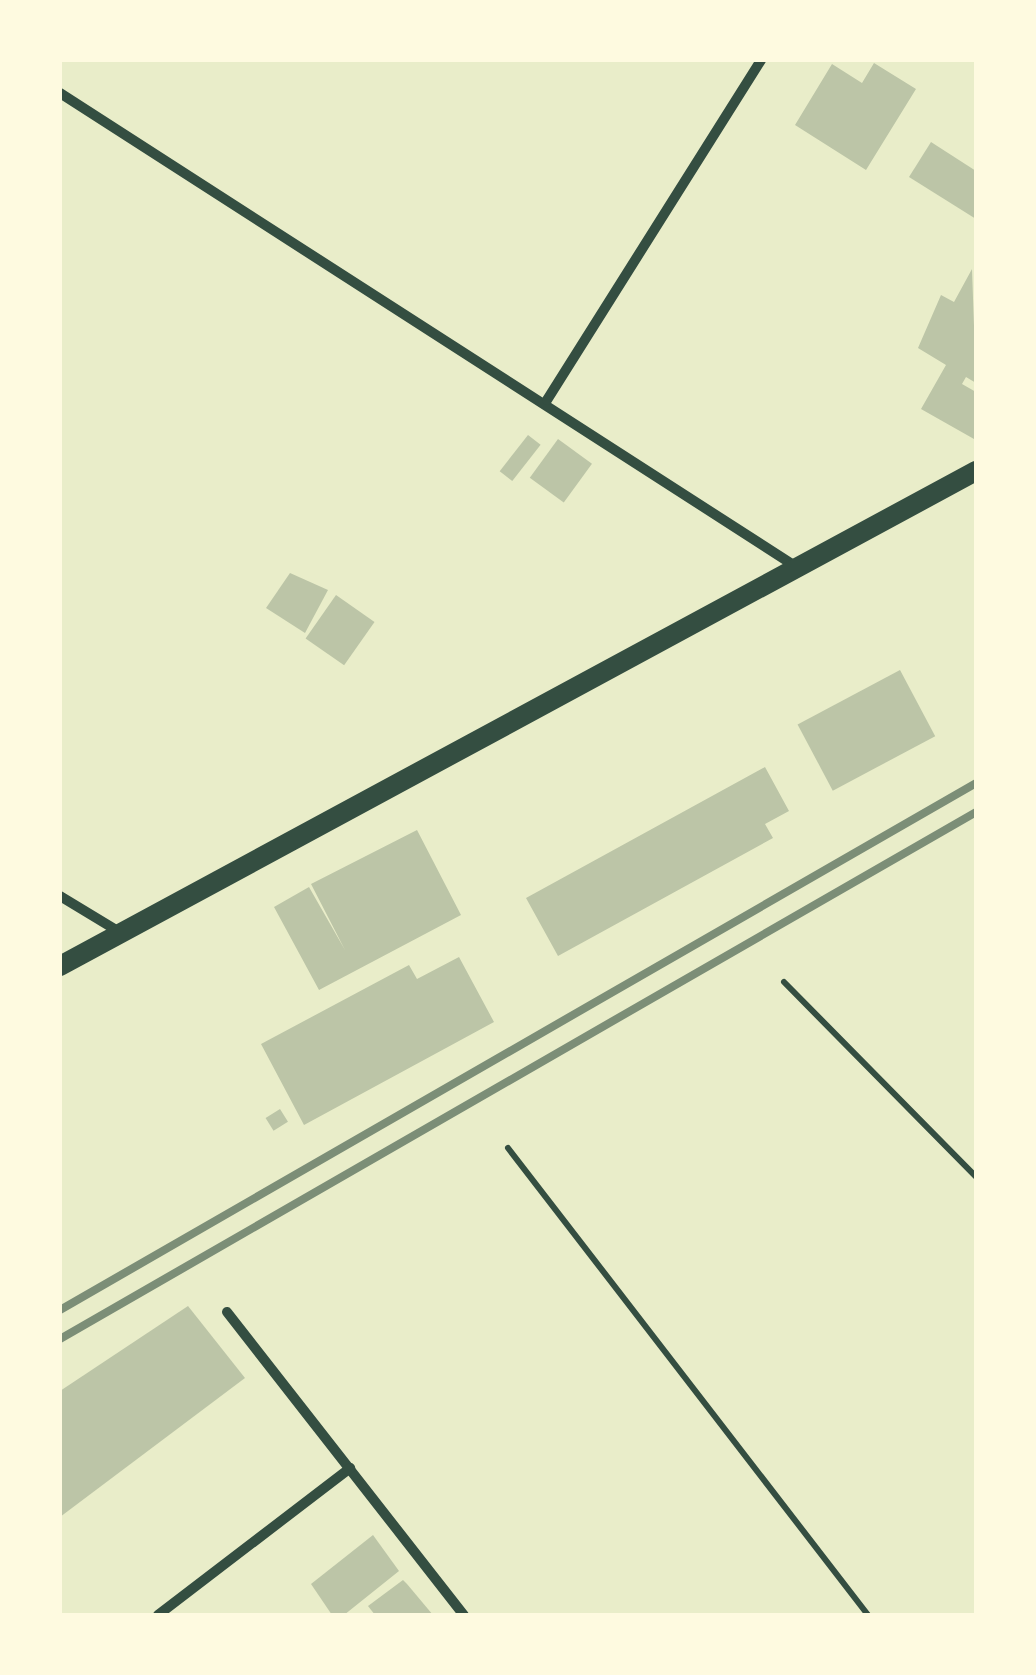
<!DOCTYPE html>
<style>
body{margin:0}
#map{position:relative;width:1036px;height:1675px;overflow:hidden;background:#e9edc9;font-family:Spectral,serif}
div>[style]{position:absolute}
.building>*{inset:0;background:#bcc5a7;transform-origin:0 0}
.path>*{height:6px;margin:-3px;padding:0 3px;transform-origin:3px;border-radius:3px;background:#344e41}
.minor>*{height:10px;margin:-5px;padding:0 5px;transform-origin:5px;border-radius:5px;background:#344e41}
.secondary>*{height:20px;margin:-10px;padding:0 10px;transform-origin:10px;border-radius:10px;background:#344e41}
.rail>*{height:8px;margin:-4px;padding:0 4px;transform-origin:4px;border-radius:4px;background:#7c8e77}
span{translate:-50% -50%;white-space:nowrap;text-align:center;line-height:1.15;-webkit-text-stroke:9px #fefae0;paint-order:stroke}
.frame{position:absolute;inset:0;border:62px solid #fefae0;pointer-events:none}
</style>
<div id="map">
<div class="building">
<i style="clip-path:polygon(874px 63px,916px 89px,866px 170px,795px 125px,832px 64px,862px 83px)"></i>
<i style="clip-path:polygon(931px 142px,976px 171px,976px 219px,909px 177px)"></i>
<i style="clip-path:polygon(972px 269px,976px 383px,966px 377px,962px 384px,976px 392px,974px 439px,921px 409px,946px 365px,918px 348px,941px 295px,954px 302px)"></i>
<i style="left:528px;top:435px;width:16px;height:46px;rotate:38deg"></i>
<i style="left:558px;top:439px;width:42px;height:48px;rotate:36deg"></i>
<i style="clip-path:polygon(290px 573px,328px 590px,305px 633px,266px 608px)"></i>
<i style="left:336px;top:595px;width:47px;height:53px;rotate:35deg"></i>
<i style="left:900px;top:670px;width:75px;height:116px;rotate:62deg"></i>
<i style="clip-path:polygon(765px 767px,789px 811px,765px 824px,773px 838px,558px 956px,526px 898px)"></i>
<i style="clip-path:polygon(417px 830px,461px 915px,319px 990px,274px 907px,309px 887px,345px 950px,311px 884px)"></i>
<i style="clip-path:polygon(459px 957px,494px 1022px,304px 1125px,261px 1044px,409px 965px,417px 979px)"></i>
<i style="left:280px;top:1109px;width:15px;height:17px;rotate:58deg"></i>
<i style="clip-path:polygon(188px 1306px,245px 1378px,60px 1517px,60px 1391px)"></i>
<i style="clip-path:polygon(373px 1535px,399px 1571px,344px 1615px,332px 1615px,311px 1584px)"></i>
<i style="clip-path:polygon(403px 1580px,407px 1584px,433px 1615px,375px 1615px,368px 1606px)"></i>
</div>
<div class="path">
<i style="left:784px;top:982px;width:274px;rotate:45.4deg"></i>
<i style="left:508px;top:1148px;width:590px;rotate:52.37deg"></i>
</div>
<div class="minor">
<i style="left:60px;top:93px;width:874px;rotate:32.76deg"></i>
<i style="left:547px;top:400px;width:402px;rotate:-57.8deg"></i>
<i style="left:60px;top:896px;width:71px;rotate:31.2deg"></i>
<i style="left:227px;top:1312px;width:385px;rotate:52deg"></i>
<i style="left:158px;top:1615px;width:242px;rotate:-37.4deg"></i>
</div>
<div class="secondary">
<i style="left:60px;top:966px;width:1041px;rotate:-28.39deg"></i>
</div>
<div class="rail">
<i style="left:60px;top:1310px;width:1057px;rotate:-29.91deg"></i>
<i style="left:60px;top:1339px;width:1057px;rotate:-29.91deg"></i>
</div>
<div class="frame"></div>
</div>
